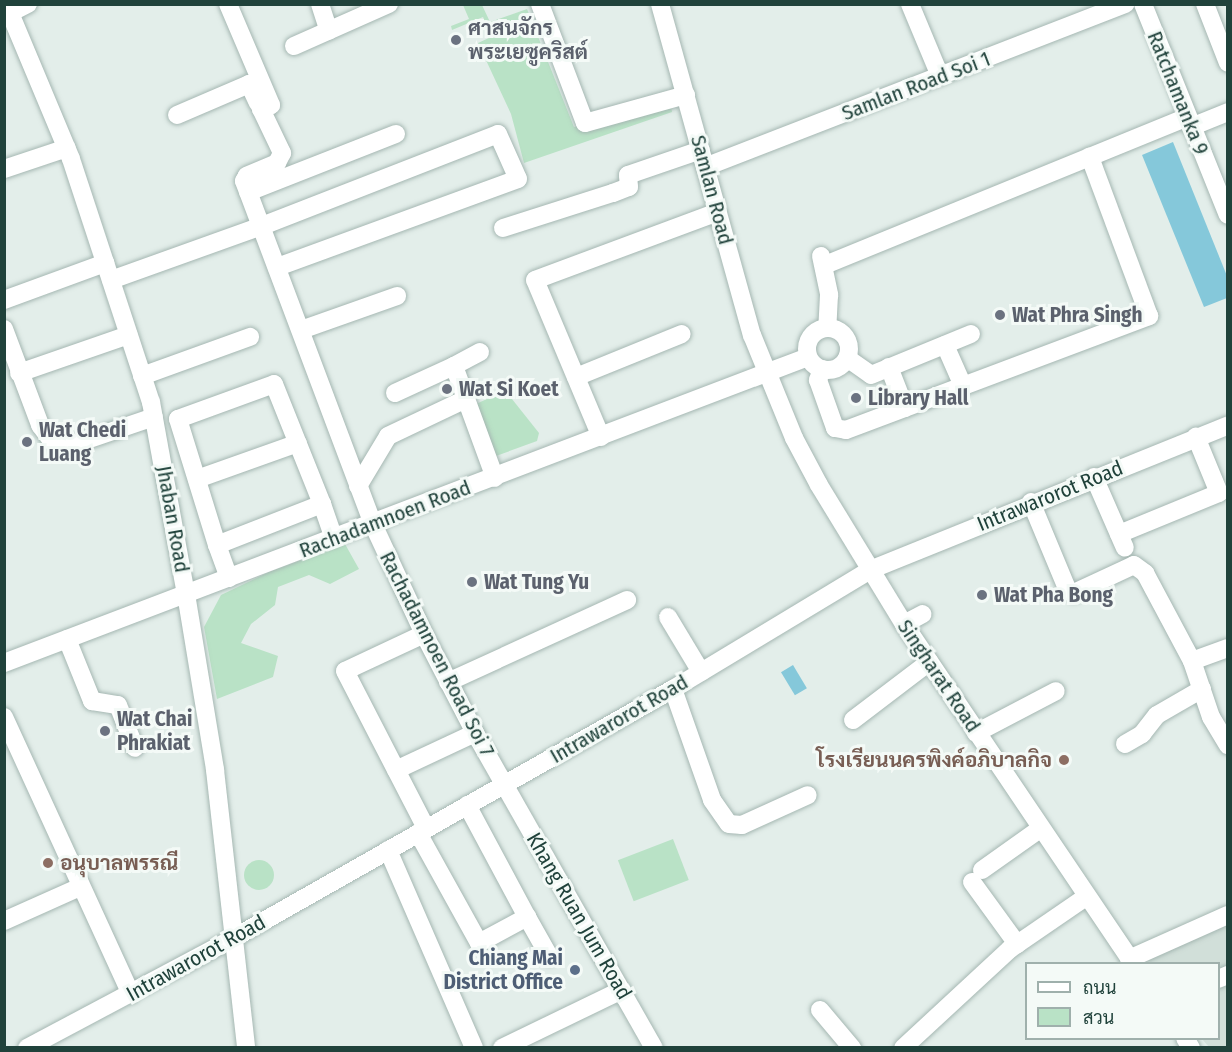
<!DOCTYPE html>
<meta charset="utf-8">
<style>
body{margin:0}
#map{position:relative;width:1232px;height:1052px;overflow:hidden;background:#e3eeea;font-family:"Fira Sans Condensed",Sarabun,sans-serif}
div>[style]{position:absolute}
.built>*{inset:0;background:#d1dfd9}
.green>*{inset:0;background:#b9e2c6;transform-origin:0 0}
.round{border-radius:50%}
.water>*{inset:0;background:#85c8da;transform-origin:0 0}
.roads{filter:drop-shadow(0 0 2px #a5b7b2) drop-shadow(0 0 2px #a5b7b2)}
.minor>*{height:18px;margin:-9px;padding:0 9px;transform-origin:9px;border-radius:9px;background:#fff}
.minor>.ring{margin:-9px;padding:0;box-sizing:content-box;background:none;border:18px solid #fff;border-radius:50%}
.dots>*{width:16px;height:16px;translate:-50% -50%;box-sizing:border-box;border:3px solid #f4faf7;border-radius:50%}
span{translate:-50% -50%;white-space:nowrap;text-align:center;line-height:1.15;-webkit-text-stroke:6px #f4faf7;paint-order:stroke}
.worship-label{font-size:21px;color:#5b616d;font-weight:700}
.left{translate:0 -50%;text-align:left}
.street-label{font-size:21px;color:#20423b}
.education-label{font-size:21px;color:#785e54;font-weight:700}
.right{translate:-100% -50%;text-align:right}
.service-label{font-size:21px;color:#4e5e75;font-weight:700}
.frame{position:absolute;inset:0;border:6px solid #20423b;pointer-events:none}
.legend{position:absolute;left:1025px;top:962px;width:195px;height:78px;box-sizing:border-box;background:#f4faf7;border:2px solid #9fb0ac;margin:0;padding:8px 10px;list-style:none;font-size:18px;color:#20423b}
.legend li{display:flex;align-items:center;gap:12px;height:30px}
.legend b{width:30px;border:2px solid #9fb0ac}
</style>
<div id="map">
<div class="built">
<i style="clip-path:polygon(1227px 923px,1227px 1047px,1209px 1047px,1202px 1039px,1218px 1038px,1218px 964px,1151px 963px,1146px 957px)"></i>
</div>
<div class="green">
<i style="clip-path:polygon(463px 5px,482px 5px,490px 22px,527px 9px,574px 127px,671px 106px,672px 112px,524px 163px,511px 114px,478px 43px,491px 37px,483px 17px,452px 30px,451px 26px,469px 19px)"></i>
<i style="clip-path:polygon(500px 393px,508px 394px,539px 433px,537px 441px,496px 456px,476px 404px)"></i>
<i style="clip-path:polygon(345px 544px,359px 569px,330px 584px,309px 575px,278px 587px,275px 605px,251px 624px,241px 643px,278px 656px,273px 677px,217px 699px,204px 627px,221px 595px,269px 572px)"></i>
<i style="left:673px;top:839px;width:44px;height:59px;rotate:69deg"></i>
<i class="round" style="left:244px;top:860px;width:30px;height:30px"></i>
</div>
<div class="water">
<i style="clip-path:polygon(1173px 142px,1227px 276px,1227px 298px,1204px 307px,1142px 155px)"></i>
<i style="left:793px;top:665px;width:27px;height:14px;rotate:59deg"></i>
</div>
<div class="roads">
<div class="minor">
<i style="left:228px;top:4px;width:110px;rotate:66.9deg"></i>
<i style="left:271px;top:105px;width:11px;rotate:158deg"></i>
<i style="left:261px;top:109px;width:49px;rotate:64.5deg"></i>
<i style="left:282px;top:153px;width:11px;rotate:117deg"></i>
<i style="left:277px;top:163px;width:33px;rotate:157deg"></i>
<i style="left:247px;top:176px;width:6px;rotate:121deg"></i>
<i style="left:244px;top:181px;width:366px;rotate:69.4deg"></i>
<i style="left:373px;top:524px;width:121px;rotate:65.1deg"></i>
<i style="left:424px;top:634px;width:111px;rotate:62.7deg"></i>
<i style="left:475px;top:733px;width:362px;rotate:60.4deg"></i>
<i style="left:320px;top:4px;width:28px;rotate:72deg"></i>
<i style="left:540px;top:4px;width:127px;rotate:69.3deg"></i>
<i style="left:585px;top:123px;width:105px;rotate:-15.5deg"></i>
<i style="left:660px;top:4px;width:344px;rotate:74.5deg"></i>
<i style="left:752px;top:335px;width:111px;rotate:67.8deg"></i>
<i style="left:794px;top:438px;width:53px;rotate:62deg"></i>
<i style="left:819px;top:485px;width:163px;rotate:58.6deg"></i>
<i style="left:904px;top:624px;width:410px;rotate:56deg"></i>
<i style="left:910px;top:4px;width:78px;rotate:67.4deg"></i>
<i style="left:1143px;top:4px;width:227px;rotate:68.1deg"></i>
<i style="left:1205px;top:4px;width:63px;rotate:68.7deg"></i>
<i style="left:10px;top:13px;width:158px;rotate:67.3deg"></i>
<i style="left:71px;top:159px;width:256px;rotate:71.8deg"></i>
<i style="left:151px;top:402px;width:195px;rotate:79.7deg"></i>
<i style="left:186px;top:594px;width:178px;rotate:80.6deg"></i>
<i style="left:215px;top:770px;width:280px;rotate:83.6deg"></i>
<i style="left:4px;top:16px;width:27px;rotate:-27deg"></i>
<i style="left:294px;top:46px;width:104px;rotate:-23.9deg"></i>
<i style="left:177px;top:115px;width:78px;rotate:-23.3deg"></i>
<i style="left:249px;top:84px;width:21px;rotate:65deg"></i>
<i style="left:1191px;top:127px;width:40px;rotate:-22deg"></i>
<i style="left:705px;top:167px;width:451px;rotate:-21.2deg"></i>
<i style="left:4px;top:169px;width:66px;rotate:-18.4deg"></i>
<i style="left:248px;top:192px;width:159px;rotate:-21.4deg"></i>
<i style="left:503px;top:228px;width:115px;rotate:-17.7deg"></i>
<i style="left:613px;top:193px;width:17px;rotate:-21deg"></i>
<i style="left:629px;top:187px;width:12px;rotate:-95deg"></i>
<i style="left:628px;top:175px;width:77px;rotate:-18.9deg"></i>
<i style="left:821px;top:256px;width:40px;rotate:78deg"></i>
<i style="left:829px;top:295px;width:33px;rotate:93deg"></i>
<i style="left:825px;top:265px;width:390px;rotate:-22.2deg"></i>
<i style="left:111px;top:280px;width:160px;rotate:-19.7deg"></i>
<i style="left:262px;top:226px;width:253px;rotate:-21.3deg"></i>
<i style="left:498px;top:134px;width:49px;rotate:66deg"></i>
<i style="left:518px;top:179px;width:257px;rotate:159.9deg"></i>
<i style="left:4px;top:300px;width:108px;rotate:-20.1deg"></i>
<i class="ring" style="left:807px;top:328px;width:24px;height:24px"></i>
<i style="left:4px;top:329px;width:103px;rotate:69.4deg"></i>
<i style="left:40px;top:425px;width:26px;rotate:53deg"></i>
<i style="left:56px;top:446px;width:7px;rotate:16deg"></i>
<i style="left:63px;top:448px;width:96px;rotate:-18.8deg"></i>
<i style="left:301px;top:330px;width:102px;rotate:-19.5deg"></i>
<i style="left:945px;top:345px;width:45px;rotate:66.3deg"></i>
<i style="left:480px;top:352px;width:30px;rotate:152deg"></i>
<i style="left:454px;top:366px;width:119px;rotate:69.9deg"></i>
<i style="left:847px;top:358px;width:29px;rotate:35deg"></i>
<i style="left:871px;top:375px;width:108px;rotate:-22.3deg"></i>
<i style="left:889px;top:367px;width:44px;rotate:68.7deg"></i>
<i style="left:822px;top:369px;width:12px;rotate:110deg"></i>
<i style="left:818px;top:380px;width:51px;rotate:70.5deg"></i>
<i style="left:835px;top:428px;width:11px;rotate:10deg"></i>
<i style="left:846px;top:430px;width:324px;rotate:-20.6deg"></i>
<i style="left:1149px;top:316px;width:170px;rotate:-110.4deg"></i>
<i style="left:19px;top:373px;width:116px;rotate:-19.1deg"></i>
<i style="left:142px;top:376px;width:115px;rotate:-19.9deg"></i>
<i style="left:576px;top:377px;width:114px;rotate:-22.1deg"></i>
<i style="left:395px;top:393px;width:65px;rotate:-24.6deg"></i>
<i style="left:601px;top:437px;width:170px;rotate:-112.8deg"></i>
<i style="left:535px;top:280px;width:195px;rotate:-20.4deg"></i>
<i style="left:1094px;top:477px;width:77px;rotate:66.4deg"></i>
<i style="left:197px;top:479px;width:107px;rotate:-19.6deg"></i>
<i style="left:358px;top:486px;width:58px;rotate:-59deg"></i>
<i style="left:388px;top:436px;width:86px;rotate:-25.4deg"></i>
<i style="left:1031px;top:502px;width:96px;rotate:67.4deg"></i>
<i style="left:1068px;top:591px;width:6px;rotate:18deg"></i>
<i style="left:1074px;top:593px;width:66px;rotate:-25deg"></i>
<i style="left:1134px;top:565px;width:14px;rotate:36deg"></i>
<i style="left:1145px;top:573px;width:100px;rotate:61.9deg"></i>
<i style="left:1192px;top:661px;width:59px;rotate:71.3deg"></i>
<i style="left:1211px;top:717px;width:33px;rotate:59deg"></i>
<i style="left:1119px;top:534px;width:108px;rotate:-22.3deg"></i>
<i style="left:1219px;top:493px;width:61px;rotate:-112.3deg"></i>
<i style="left:217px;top:545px;width:132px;rotate:-107.2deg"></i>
<i style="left:178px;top:419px;width:102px;rotate:-20deg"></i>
<i style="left:274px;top:384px;width:129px;rotate:68.2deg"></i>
<i style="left:229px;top:578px;width:35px;rotate:-110deg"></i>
<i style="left:217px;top:545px;width:113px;rotate:-21.3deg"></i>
<i style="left:322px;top:504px;width:36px;rotate:71deg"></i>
<i style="left:668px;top:617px;width:64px;rotate:59deg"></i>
<i style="left:904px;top:624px;width:21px;rotate:-28deg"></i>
<i style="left:424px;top:634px;width:87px;rotate:154.9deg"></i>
<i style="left:345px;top:671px;width:177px;rotate:62.7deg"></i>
<i style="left:67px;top:639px;width:67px;rotate:68deg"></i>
<i style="left:92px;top:701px;width:26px;rotate:9deg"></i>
<i style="left:118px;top:705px;width:46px;rotate:68.4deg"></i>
<i style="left:1192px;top:661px;width:38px;rotate:-20deg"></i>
<i style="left:4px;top:663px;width:860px;rotate:-20.84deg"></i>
<i style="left:448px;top:682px;width:197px;rotate:-24.6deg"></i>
<i style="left:673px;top:689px;width:118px;rotate:70.6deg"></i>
<i style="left:712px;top:800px;width:29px;rotate:55deg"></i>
<i style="left:729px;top:824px;width:13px;rotate:4deg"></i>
<i style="left:742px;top:825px;width:72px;rotate:-24.4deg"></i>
<i style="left:4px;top:717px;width:305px;rotate:65.4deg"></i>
<i style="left:853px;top:720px;width:96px;rotate:-37.3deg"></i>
<i style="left:976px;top:733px;width:90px;rotate:-27.7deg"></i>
<i style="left:1125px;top:744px;width:20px;rotate:-30deg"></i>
<i style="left:1142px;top:734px;width:24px;rotate:-52deg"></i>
<i style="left:1157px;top:715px;width:52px;rotate:-30deg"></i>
<i style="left:396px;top:770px;width:87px;rotate:-25.1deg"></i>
<i style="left:418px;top:833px;width:126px;rotate:61deg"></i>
<i style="left:479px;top:943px;width:55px;rotate:-28.4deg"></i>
<i style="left:527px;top:917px;width:127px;rotate:-118.2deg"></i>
<i style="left:388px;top:850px;width:216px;rotate:66.5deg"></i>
<i style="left:982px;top:870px;width:72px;rotate:-35.4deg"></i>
<i style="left:972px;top:882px;width:77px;rotate:54deg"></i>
<i style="left:527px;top:917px;width:45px;rotate:60.6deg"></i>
<i style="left:4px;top:921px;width:83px;rotate:-24.1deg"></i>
<i style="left:1129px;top:959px;width:108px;rotate:-24deg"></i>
<i style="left:1218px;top:979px;width:11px;rotate:-22deg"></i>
<i style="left:820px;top:1010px;width:50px;rotate:49.9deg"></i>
<i style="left:1185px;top:1038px;width:12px;rotate:59deg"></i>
<i style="left:27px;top:1048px;width:232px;rotate:-28deg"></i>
<i style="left:232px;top:939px;width:507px;rotate:-29.55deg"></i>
<i style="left:673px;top:689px;width:230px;rotate:-31.1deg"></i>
<i style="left:870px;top:570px;width:386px;rotate:-22deg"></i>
<i style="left:502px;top:1048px;width:133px;rotate:-25.8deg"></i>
<i style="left:903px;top:1048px;width:146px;rotate:-42.8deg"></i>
<i style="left:1010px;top:949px;width:92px;rotate:-34.4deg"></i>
</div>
</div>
<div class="dots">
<i style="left:456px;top:40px;background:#6b7280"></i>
<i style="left:1000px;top:315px;background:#6b7280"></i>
<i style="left:447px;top:389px;background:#6b7280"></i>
<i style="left:856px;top:398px;background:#6b7280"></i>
<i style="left:27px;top:442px;background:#6b7280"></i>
<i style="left:472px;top:582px;background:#6b7280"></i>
<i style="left:982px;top:595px;background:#6b7280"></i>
<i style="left:105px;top:731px;background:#6b7280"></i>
<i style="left:1064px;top:760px;background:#8d6e63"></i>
<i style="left:48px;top:863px;background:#8d6e63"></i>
<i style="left:575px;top:970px;background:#5c6f8a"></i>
</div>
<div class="worship-label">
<span class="left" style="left:468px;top:40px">ศาสนจักร<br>พระเยซูคริสต์</span>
<span class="left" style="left:1012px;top:315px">Wat Phra Singh</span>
<span class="left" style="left:459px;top:389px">Wat Si Koet</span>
<span class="left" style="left:868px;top:398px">Library Hall</span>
<span class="left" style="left:39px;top:442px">Wat Chedi<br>Luang</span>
<span class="left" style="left:484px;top:582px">Wat Tung Yu</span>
<span class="left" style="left:994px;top:595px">Wat Pha Bong</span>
<span class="left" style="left:117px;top:731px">Wat Chai<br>Phrakiat</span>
</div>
<div class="street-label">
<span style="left:916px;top:86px;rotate:-21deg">Samlan Road Soi 1</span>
<span style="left:1178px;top:93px;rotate:68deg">Ratchamanka 9</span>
<span style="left:712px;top:190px;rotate:75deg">Samlan Road</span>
<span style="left:1050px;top:496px;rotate:-22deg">Intrawarorot Road</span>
<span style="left:173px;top:519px;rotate:80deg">Jhaban Road</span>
<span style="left:385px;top:519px;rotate:-21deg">Rachadamnoen Road</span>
<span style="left:437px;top:654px;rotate:63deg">Rachadamnoen Road Soi 7</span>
<span style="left:939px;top:676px;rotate:56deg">Singharat Road</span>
<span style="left:619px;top:719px;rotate:-30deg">Intrawarorot Road</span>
<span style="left:579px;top:916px;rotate:60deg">Khang Ruan Jum Road</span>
<span style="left:196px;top:958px;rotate:-29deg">Intrawarorot Road</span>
</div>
<div class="education-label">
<span class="right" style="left:1052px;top:760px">โรงเรียนนครพิงค์อภิบาลกิจ</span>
<span class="left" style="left:60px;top:863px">อนุบาลพรรณี</span>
</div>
<div class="service-label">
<span class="right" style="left:563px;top:970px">Chiang Mai<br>District Office</span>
</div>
<div class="frame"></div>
<ul class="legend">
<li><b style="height:8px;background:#fff"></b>ถนน</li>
<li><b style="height:16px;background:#b9e2c6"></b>สวน</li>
</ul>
</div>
